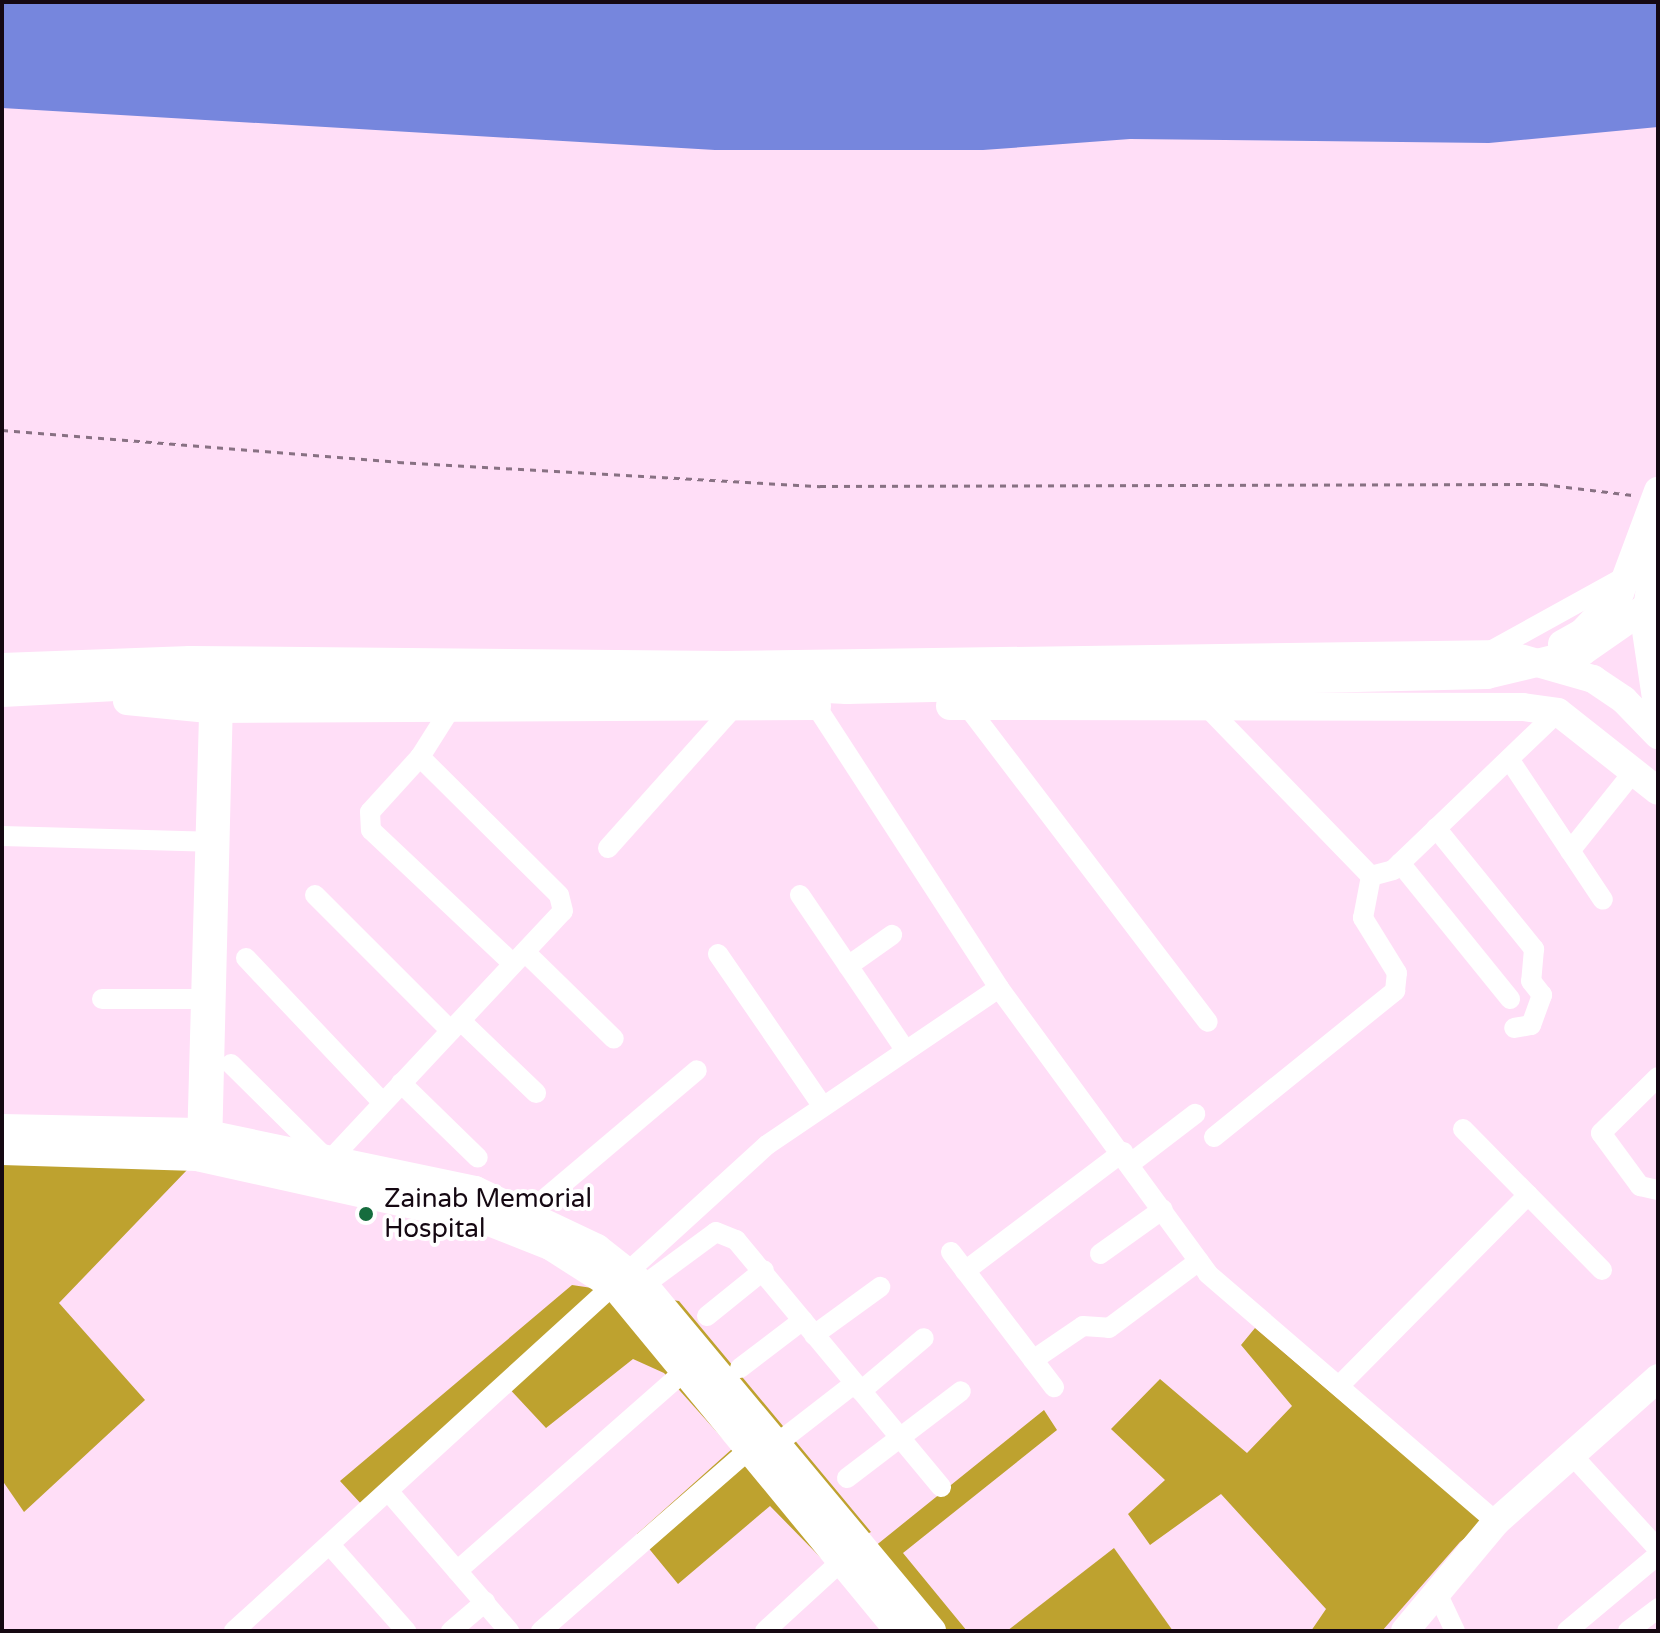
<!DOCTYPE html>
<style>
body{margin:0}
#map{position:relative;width:1660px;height:1633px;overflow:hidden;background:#ffdef7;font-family:"Varela Round",sans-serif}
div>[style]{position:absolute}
.forest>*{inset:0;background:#bea22f}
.water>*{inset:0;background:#7686dd}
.path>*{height:3px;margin-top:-1.5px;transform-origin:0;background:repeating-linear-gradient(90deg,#887183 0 6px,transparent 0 12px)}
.street>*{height:20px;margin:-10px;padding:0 10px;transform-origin:10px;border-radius:10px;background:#fff}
.secondary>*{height:28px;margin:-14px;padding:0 14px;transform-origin:14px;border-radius:14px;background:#fff}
.dots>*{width:22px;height:22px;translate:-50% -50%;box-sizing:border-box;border:4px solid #fff;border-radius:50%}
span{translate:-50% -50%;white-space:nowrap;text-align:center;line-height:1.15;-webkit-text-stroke:8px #fff;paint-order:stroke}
.poi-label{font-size:26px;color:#150812}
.left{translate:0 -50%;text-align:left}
.frame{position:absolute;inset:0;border:4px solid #150812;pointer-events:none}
</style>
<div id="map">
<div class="forest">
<i style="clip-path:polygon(2px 1161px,187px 1170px,59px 1303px,145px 1400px,24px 1512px,2px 1480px)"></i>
<i style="clip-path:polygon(572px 1285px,679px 1301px,871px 1532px,821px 1558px,770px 1506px,678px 1584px,637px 1534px,732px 1449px,664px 1373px,633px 1359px,546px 1428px,504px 1383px,363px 1506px,340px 1481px)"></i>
<i style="clip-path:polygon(1255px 1328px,1484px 1523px,1460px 1542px,1382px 1631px,1311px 1631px,1326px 1609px,1221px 1494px,1150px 1545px,1128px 1514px,1165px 1480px,1111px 1429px,1160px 1379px,1247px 1453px,1292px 1406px,1241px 1345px)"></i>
<i style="clip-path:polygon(1044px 1410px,1057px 1430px,903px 1553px,967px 1631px,945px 1631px,874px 1547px)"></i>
<i style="clip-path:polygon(1114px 1548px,1173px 1631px,1007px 1631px)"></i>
</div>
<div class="water">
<i style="clip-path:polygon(2px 2px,1658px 2px,1658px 127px,1489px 143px,1130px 139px,983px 150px,715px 150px,2px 108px)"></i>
</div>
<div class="path">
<i style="left:2px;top:430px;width:397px;rotate:4.6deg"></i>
<i style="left:398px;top:462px;width:423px;rotate:3.3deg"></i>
<i style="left:820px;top:486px;width:722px;rotate:-0.16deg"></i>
<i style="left:1542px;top:484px;width:91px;rotate:7deg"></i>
</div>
<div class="street">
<i style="left:1485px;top:654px;width:168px;rotate:-28.9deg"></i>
<i style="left:816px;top:706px;width:336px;rotate:57deg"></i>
<i style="left:999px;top:988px;width:354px;rotate:53.8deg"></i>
<i style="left:1208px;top:1274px;width:380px;rotate:40.7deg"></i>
<i style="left:967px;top:706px;width:397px;rotate:52.7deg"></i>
<i style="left:1207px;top:707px;width:235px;rotate:45.9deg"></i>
<i style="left:1371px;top:876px;width:23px;rotate:-15deg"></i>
<i style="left:1393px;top:870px;width:228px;rotate:-43.8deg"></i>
<i style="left:420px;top:757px;width:74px;rotate:132.3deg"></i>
<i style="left:370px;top:812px;width:18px;rotate:87deg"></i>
<i style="left:371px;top:830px;width:195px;rotate:43.3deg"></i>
<i style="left:1509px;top:759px;width:169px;rotate:56.3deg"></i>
<i style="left:1436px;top:828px;width:156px;rotate:51deg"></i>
<i style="left:1534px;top:949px;width:32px;rotate:95deg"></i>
<i style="left:1531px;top:981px;width:18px;rotate:52deg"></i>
<i style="left:1542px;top:995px;width:32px;rotate:110deg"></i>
<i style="left:1531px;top:1025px;width:17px;rotate:170deg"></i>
<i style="left:2px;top:836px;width:216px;rotate:1.6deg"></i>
<i style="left:608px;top:848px;width:191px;rotate:-48.2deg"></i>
<i style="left:1570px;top:851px;width:104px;rotate:-51.3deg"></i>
<i style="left:1400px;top:863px;width:175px;rotate:51deg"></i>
<i style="left:315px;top:895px;width:192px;rotate:45deg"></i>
<i style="left:800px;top:895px;width:185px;rotate:55.8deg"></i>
<i style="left:525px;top:952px;width:124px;rotate:44.3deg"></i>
<i style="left:718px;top:954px;width:182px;rotate:55.5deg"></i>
<i style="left:246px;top:958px;width:199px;rotate:46.6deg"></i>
<i style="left:848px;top:966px;width:54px;rotate:-35.2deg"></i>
<i style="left:102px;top:999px;width:108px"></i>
<i style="left:461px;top:1021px;width:104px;rotate:43.8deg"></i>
<i style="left:231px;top:1064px;width:134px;rotate:44.7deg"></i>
<i style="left:1658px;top:1077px;width:80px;rotate:135.5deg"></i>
<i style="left:1601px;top:1133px;width:66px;rotate:53.7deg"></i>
<i style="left:1640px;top:1186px;width:18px;rotate:13deg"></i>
<i style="left:401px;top:1083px;width:107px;rotate:44.2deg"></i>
<i style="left:1463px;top:1129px;width:198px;rotate:45.4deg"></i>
<i style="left:1214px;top:1137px;width:233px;rotate:-38.9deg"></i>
<i style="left:1395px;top:991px;width:18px;rotate:-84deg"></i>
<i style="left:1397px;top:973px;width:65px;rotate:-121.7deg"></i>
<i style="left:1363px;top:918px;width:43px;rotate:-79.2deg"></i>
<i style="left:197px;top:1145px;width:436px;rotate:-88.4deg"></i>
<i style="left:212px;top:1149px;width:440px;rotate:-88.6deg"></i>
<i style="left:1131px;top:1163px;width:81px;rotate:-37.4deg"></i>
<i style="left:326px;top:1170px;width:9px;rotate:-72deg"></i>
<i style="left:329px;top:1161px;width:342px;rotate:-46.9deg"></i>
<i style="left:563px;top:911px;width:16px;rotate:-104deg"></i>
<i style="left:559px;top:895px;width:196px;rotate:-135.2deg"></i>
<i style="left:420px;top:757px;width:58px;rotate:-57.7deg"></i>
<i style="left:528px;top:1213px;width:221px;rotate:-40.2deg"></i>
<i style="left:951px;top:1252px;width:170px;rotate:52.7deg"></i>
<i style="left:1100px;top:1254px;width:77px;rotate:-35.5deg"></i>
<i style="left:965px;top:1271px;width:198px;rotate:-37deg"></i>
<i style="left:644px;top:1285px;width:89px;rotate:-36.4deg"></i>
<i style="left:716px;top:1232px;width:22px;rotate:22deg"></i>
<i style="left:736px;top:1240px;width:321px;rotate:50.3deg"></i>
<i style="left:707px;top:1316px;width:73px;rotate:-38.9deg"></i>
<i style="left:814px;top:1335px;width:82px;rotate:-36deg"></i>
<i style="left:1033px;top:1360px;width:60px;rotate:-34.2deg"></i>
<i style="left:1083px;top:1326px;width:26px;rotate:4deg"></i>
<i style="left:1109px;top:1328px;width:112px;rotate:-36.7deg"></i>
<i style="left:740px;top:1368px;width:79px;rotate:-37.3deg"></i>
<i style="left:1339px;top:1386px;width:269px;rotate:-45.3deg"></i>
<i style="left:861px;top:1391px;width:82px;rotate:-40.1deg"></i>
<i style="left:779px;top:1442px;width:96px;rotate:-37.8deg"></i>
<i style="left:1572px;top:1455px;width:127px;rotate:47.5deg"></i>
<i style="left:847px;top:1478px;width:143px;rotate:-37.3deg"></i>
<i style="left:389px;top:1492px;width:184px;rotate:49.2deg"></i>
<i style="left:330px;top:1545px;width:115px;rotate:48.5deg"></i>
<i style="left:457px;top:1571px;width:303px;rotate:-41.3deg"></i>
<i style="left:1437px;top:1593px;width:42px;rotate:64.7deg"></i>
<i style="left:234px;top:1631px;width:721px;rotate:-42.36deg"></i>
<i style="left:767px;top:1145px;width:280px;rotate:-34.1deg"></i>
<i style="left:451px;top:1631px;width:45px;rotate:-40.5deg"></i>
<i style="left:541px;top:1631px;width:288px;rotate:-41.1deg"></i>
<i style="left:765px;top:1631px;width:115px;rotate:-42.5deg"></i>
<i style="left:1567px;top:1631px;width:119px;rotate:-39.9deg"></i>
<i style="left:1628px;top:1631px;width:38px;rotate:-37deg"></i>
</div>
<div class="secondary">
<i style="left:1658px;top:531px;width:94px;rotate:98deg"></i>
<i style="left:1645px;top:624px;width:89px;rotate:81.6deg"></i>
<i style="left:1562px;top:644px;width:23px;rotate:-29deg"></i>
<i style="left:1582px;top:633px;width:55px;rotate:-46.5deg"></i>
<i style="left:1620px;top:593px;width:109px;rotate:-69.6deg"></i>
<i style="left:2px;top:667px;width:188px;rotate:-2.1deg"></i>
<i style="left:190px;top:660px;width:535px;rotate:0.54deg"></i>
<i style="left:725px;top:665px;width:781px;rotate:-0.81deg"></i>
<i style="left:1506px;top:654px;width:91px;rotate:16deg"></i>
<i style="left:1593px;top:679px;width:37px;rotate:34deg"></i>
<i style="left:1624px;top:700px;width:49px;rotate:45.8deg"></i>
<i style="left:2px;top:693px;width:190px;rotate:-3deg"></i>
<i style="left:192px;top:683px;width:526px;rotate:0.11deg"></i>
<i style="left:718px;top:684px;width:129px;rotate:2.7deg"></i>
<i style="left:847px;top:690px;width:640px;rotate:-1.34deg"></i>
<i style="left:1487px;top:675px;width:98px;rotate:-13.6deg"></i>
<i style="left:1582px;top:652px;width:93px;rotate:-34.9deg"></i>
<i style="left:127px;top:701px;width:82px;rotate:5.6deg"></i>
<i style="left:209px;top:709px;width:608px;rotate:-0.28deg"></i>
<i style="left:950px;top:706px;width:573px;rotate:0.1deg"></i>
<i style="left:1523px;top:707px;width:35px;rotate:8deg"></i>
<i style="left:1558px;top:712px;width:127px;rotate:38.3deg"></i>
<i style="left:2px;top:1128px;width:196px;rotate:1.2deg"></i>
<i style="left:198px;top:1132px;width:283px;rotate:11.8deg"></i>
<i style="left:475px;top:1190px;width:135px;rotate:25.4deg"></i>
<i style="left:597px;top:1248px;width:60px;rotate:38.2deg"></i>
<i style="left:644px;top:1285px;width:450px;rotate:50.2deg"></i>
<i style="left:2px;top:1151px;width:195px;rotate:1.8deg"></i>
<i style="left:197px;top:1157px;width:299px;rotate:12.5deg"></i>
<i style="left:489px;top:1222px;width:66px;rotate:21.5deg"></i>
<i style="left:550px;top:1246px;width:78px;rotate:32.5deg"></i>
<i style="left:616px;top:1288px;width:445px;rotate:50.5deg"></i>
<i style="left:1405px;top:1631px;width:142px;rotate:-50.1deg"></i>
<i style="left:1496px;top:1522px;width:217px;rotate:-41.6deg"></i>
</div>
<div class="dots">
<i style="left:366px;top:1214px;background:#166c3e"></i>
</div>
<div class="poi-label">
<span class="left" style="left:384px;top:1214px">Zainab Memorial<br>Hospital</span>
</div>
<div class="frame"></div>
</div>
